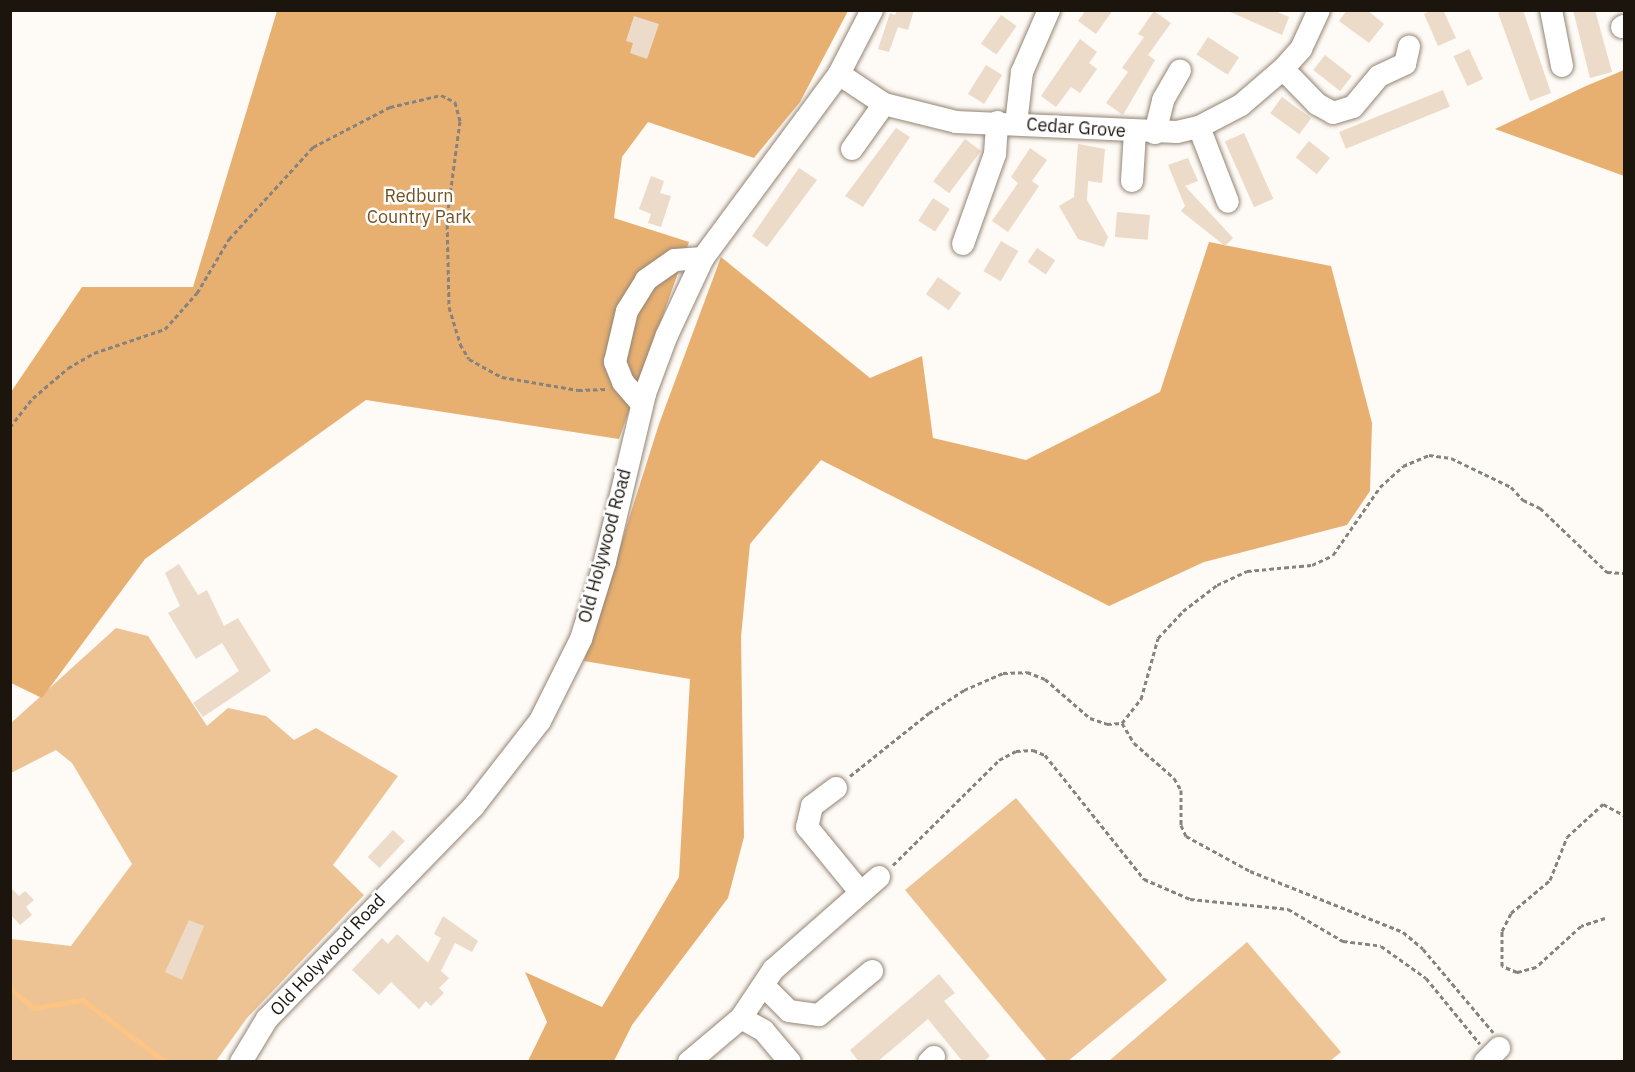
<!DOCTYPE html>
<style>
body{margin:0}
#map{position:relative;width:1635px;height:1072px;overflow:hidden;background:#fefaf6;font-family:"IBM Plex Sans",sans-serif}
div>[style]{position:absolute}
.green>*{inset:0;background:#edc394}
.forest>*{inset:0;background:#e7b071}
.stream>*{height:4.5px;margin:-2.25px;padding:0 2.25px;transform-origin:2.25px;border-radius:2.25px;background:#fcc584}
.building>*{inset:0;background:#ecdbc8;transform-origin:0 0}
.path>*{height:3px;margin-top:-1.5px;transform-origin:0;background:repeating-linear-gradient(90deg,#87827c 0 4.5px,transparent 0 7.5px)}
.roads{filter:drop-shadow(0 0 2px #938472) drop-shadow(0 0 2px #938472)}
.minor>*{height:22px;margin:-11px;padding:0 11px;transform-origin:11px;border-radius:11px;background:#fff}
span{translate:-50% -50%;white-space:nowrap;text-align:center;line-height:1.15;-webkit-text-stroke:5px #fff;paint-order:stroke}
.street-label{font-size:18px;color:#1b150e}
.park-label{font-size:18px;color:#744f20}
.frame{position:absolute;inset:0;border:12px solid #1b150e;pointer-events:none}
</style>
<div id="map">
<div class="green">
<i style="clip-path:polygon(116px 628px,148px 636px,207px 726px,228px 708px,266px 716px,294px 740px,316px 728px,398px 776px,333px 865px,364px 895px,247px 1018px,216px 1061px,11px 1062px,11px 939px,71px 946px,132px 864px,72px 763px,56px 750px,11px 773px,11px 723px)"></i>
<i style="clip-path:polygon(1016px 798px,1167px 980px,1068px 1061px,1047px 1061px,905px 890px)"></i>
<i style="clip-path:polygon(1247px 942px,1341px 1052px,1330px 1061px,1109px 1061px)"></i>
</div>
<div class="forest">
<i style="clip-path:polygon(277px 11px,848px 11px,800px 102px,754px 158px,648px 122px,622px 157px,614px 218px,689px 242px,619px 439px,366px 400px,145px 559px,42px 698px,11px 683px,11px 392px,82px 287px,193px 287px)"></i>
<i style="clip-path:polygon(1624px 70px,1624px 176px,1495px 129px,1586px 86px)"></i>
<i style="clip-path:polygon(1209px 242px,1331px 266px,1372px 423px,1370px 491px,1347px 525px,1204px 562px,1109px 606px,821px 460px,750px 544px,741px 637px,744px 837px,728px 898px,632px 1025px,614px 1061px,528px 1061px,547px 1022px,525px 972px,602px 1007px,679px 877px,690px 679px,584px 661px,659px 424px,721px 257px,870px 378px,922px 356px,933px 438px,1026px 460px,1160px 392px)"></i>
</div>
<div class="stream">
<i style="left:10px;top:988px;width:31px;rotate:40deg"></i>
<i style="left:34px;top:1008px;width:50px;rotate:-9.3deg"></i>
<i style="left:83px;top:1000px;width:104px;rotate:36.8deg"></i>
</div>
<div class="building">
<i style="clip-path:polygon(897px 10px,914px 10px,908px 30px,898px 27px,889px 52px,878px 49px,890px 13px,895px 15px)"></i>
<i style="clip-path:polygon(1086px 10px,1113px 10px,1096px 34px,1078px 21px)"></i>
<i style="clip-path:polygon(1226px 10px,1273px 10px,1289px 17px,1282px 35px)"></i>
<i style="clip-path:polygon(1347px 10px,1367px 10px,1384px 24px,1369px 43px,1339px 21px)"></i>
<i style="clip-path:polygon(1432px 10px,1443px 10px,1456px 38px,1438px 46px,1424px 14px)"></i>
<i style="clip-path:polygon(1505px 10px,1523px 10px,1551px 93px,1530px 101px,1498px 13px)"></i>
<i style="clip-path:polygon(1573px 10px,1595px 10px,1612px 72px,1590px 78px)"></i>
<i style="clip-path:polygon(1154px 11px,1171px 23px,1148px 55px,1155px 60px,1123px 115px,1106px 103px,1128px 72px,1122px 68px,1144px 37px,1138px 34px)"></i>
<i style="left:1001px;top:15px;width:19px;height:35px;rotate:35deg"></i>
<i style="clip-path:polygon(634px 16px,659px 24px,647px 59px,630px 53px,633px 43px,626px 41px)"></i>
<i style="left:1208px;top:37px;width:37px;height:21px;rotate:33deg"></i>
<i style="clip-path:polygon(1080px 39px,1097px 52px,1089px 63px,1097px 69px,1080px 93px,1071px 87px,1056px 107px,1041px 96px)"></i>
<i style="left:1469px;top:49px;width:33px;height:17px;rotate:65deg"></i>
<i style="left:1325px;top:55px;width:34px;height:19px;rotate:38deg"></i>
<i style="left:986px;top:65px;width:19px;height:34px;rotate:32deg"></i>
<i style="left:1443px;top:90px;width:18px;height:112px;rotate:68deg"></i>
<i style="left:1282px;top:97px;width:36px;height:20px;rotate:36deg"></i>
<i style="clip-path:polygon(896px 128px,910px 137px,863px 207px,845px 196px)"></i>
<i style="left:1244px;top:133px;width:72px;height:21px;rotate:66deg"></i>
<i style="left:965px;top:139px;width:20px;height:53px;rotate:37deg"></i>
<i style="left:1309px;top:141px;width:27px;height:21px;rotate:39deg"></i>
<i style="clip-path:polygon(1078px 144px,1105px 149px,1102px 183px,1088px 181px,1087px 200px,1108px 237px,1104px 247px,1078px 239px,1059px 206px,1074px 197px)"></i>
<i style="clip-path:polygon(1030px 148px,1047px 160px,1032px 181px,1039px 186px,1008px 232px,992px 221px,1018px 183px,1011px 177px)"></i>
<i style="clip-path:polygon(1188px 158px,1198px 181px,1185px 186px,1233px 238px,1225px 246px,1181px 211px,1185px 206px,1168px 165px)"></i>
<i style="clip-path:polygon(799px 168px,817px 180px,767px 247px,752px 236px)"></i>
<i style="clip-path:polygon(651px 176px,664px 181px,660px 193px,671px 196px,661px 227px,648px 223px,651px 214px,639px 209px)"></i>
<i style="left:933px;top:198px;width:20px;height:27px;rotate:33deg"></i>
<i style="left:1117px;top:212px;width:33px;height:25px;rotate:5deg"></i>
<i style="left:1001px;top:241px;width:20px;height:35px;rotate:30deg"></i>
<i style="left:1037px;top:248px;width:22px;height:17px;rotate:34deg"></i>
<i style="left:938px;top:277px;width:28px;height:21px;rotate:35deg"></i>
<i style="clip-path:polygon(179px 564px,198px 595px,207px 590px,224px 626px,238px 618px,271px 671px,203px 717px,193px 703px,239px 671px,222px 643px,196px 659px,168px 613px,180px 606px,165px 573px)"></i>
<i style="left:393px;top:830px;width:16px;height:37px;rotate:43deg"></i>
<i style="clip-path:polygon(10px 887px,19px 896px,25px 891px,34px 900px,26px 907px,32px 915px,20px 925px,10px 914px)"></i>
<i style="clip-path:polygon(443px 916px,478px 941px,472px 952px,455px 943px,441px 971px,449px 978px,439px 988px,444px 993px,431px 1006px,426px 1001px,419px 1009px,391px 982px,379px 995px,352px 970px,382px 938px,388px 944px,397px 934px,428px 963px,441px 938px,434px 934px)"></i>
<i style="clip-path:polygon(189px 920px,204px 926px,182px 980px,165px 972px)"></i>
<i style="clip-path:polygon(939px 974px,955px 993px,944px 1001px,990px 1056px,983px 1062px,963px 1062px,928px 1019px,877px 1062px,859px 1062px,850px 1050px)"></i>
</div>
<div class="path">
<i style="left:10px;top:427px;width:37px;rotate:-52deg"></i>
<i style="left:33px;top:398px;width:46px;rotate:-40.6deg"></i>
<i style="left:68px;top:368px;width:30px;rotate:-30deg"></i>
<i style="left:94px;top:353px;width:75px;rotate:-18.7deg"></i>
<i style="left:165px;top:329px;width:48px;rotate:-48.4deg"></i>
<i style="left:197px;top:293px;width:63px;rotate:-59.3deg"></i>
<i style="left:229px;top:239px;width:125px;rotate:-47.6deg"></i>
<i style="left:313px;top:147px;width:87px;rotate:-27.5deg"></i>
<i style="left:390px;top:107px;width:52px;rotate:-13.2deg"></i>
<i style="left:441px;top:95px;width:16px;rotate:27deg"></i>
<i style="left:455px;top:102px;width:20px;rotate:75deg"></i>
<i style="left:460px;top:121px;width:97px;rotate:97.7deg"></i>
<i style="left:447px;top:217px;width:90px;rotate:88.7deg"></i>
<i style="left:449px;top:307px;width:39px;rotate:73deg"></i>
<i style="left:460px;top:344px;width:17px;rotate:59deg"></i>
<i style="left:469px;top:359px;width:38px;rotate:29deg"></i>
<i style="left:502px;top:377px;width:77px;rotate:9.7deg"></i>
<i style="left:578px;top:390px;width:30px;rotate:-2deg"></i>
<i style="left:1122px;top:723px;width:23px;rotate:59deg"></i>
<i style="left:1134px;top:743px;width:53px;rotate:41.2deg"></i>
<i style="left:1174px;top:778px;width:14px;rotate:60deg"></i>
<i style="left:1181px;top:790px;width:35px;rotate:90deg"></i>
<i style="left:1181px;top:825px;width:12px;rotate:66deg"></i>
<i style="left:1186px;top:836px;width:73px;rotate:28.7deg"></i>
<i style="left:1250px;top:871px;width:165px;rotate:21.7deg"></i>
<i style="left:1403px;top:932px;width:26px;rotate:40deg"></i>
<i style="left:1423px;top:949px;width:109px;rotate:49.9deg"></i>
<i style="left:850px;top:776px;width:101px;rotate:-38.6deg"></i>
<i style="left:929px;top:713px;width:42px;rotate:-33.3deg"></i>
<i style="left:964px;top:690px;width:43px;rotate:-23.6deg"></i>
<i style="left:1003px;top:673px;width:24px;rotate:-2deg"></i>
<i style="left:1027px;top:672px;width:19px;rotate:21deg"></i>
<i style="left:1045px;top:679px;width:60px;rotate:40.9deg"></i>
<i style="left:1090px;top:718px;width:18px;rotate:19deg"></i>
<i style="left:1107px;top:724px;width:15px;rotate:-4deg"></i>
<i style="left:1122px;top:723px;width:31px;rotate:-52deg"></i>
<i style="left:1141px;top:699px;width:63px;rotate:-74.4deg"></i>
<i style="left:1158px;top:638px;width:37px;rotate:-47deg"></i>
<i style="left:1183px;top:611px;width:43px;rotate:-37.4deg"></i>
<i style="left:1217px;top:585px;width:33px;rotate:-25deg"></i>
<i style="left:1247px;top:571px;width:65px;rotate:-5.3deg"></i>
<i style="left:1312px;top:565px;width:23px;rotate:-25deg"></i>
<i style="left:1333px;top:555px;width:83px;rotate:-55.3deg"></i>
<i style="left:1380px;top:487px;width:31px;rotate:-42deg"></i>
<i style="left:1403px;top:466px;width:28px;rotate:-23deg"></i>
<i style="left:1429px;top:455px;width:22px;rotate:8deg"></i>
<i style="left:1451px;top:458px;width:67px;rotate:25.8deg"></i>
<i style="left:1511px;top:487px;width:18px;rotate:47deg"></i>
<i style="left:1523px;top:500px;width:19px;rotate:25deg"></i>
<i style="left:1540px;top:508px;width:93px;rotate:43.7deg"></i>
<i style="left:1607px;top:572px;width:17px;rotate:3deg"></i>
<i style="left:893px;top:865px;width:149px;rotate:-44.7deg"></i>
<i style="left:999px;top:760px;width:19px;rotate:-28deg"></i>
<i style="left:1016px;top:751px;width:17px;rotate:-3deg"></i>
<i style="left:1033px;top:750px;width:13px;rotate:23deg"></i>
<i style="left:1045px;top:755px;width:159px;rotate:51.4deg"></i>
<i style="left:1144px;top:879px;width:50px;rotate:23.5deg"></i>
<i style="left:1190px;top:899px;width:99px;rotate:5.8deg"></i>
<i style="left:1288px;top:909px;width:64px;rotate:30.2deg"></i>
<i style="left:1343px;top:941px;width:38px;rotate:7deg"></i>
<i style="left:1381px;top:946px;width:55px;rotate:35.4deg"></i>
<i style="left:1426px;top:978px;width:85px;rotate:50.7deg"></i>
<i style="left:1605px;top:918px;width:25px;rotate:162deg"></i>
<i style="left:1581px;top:926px;width:61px;rotate:137.7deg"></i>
<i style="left:1536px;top:967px;width:20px;rotate:165deg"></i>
<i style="left:1517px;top:972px;width:16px;rotate:-158deg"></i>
<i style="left:1502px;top:966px;width:35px;rotate:-90deg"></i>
<i style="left:1502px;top:931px;width:20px;rotate:-63deg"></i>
<i style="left:1511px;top:913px;width:51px;rotate:-40.2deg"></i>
<i style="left:1550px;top:880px;width:46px;rotate:-68.4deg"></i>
<i style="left:1567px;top:837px;width:49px;rotate:-42.5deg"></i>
<i style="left:1603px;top:804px;width:24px;rotate:28deg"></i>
</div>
<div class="roads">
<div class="minor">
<i style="left:1551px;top:10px;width:57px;rotate:78.9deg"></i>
<i style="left:1622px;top:27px;width:2px;rotate:-27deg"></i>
<i style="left:1283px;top:69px;width:49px;rotate:45.8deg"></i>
<i style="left:1317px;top:104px;width:18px;rotate:29deg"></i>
<i style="left:1333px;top:113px;width:21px;rotate:-17deg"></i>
<i style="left:1353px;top:107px;width:40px;rotate:-50deg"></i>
<i style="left:1379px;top:76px;width:29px;rotate:-25deg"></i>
<i style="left:1405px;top:64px;width:18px;rotate:-77deg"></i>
<i style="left:839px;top:74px;width:54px;rotate:33.7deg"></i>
<i style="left:884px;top:104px;width:74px;rotate:14deg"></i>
<i style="left:956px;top:122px;width:221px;rotate:2.6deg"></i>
<i style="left:1177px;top:132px;width:23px;rotate:-13deg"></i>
<i style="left:1199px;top:127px;width:47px;rotate:-27.6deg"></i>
<i style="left:1241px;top:105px;width:55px;rotate:-40.6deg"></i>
<i style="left:1283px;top:69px;width:27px;rotate:-48deg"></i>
<i style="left:1301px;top:49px;width:43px;rotate:-65.2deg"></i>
<i style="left:1016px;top:124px;width:52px;rotate:-83.4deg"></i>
<i style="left:1022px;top:72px;width:68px;rotate:-66.5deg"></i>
<i style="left:1199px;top:127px;width:80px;rotate:68.9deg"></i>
<i style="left:1155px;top:133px;width:34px;rotate:-76deg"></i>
<i style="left:1163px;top:100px;width:34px;rotate:-60deg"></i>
<i style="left:852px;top:149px;width:55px;rotate:-54.6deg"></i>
<i style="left:1132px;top:181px;width:49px;rotate:-86.5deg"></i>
<i style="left:963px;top:244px;width:96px;rotate:-70.4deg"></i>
<i style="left:995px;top:154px;width:32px;rotate:-86deg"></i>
<i style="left:642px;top:404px;width:29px;rotate:-131deg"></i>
<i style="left:623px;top:382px;width:22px;rotate:-112deg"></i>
<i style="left:615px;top:362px;width:52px;rotate:-76.8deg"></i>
<i style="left:627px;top:311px;width:36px;rotate:-58deg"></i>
<i style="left:646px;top:280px;width:35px;rotate:-35deg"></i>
<i style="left:675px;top:260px;width:28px;rotate:-4deg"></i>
<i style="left:836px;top:788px;width:30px;rotate:143deg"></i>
<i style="left:812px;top:806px;width:22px;rotate:103deg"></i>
<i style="left:807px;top:827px;width:85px;rotate:50.7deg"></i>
<i style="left:764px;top:986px;width:35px;rotate:45deg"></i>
<i style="left:789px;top:1011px;width:30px;rotate:8deg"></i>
<i style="left:819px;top:1015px;width:69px;rotate:-39.7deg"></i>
<i style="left:741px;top:1018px;width:58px;rotate:-56.3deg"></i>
<i style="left:773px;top:970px;width:141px;rotate:-41.3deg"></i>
<i style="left:241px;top:1062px;width:50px;rotate:-58.8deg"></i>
<i style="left:267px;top:1019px;width:296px;rotate:-45.8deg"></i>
<i style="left:473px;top:807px;width:109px;rotate:-52.1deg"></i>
<i style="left:540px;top:721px;width:92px;rotate:-63.4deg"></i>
<i style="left:581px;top:639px;width:81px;rotate:-72.7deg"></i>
<i style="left:605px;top:562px;width:173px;rotate:-76.6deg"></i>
<i style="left:645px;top:394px;width:63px;rotate:-69.6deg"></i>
<i style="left:667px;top:335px;width:85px;rotate:-64.9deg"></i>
<i style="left:703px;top:258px;width:229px;rotate:-53.5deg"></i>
<i style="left:839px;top:74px;width:72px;rotate:-62.7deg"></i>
<i style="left:689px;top:1062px;width:68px;rotate:-40.2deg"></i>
<i style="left:741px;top:1018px;width:26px;rotate:29deg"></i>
<i style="left:764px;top:1031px;width:40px;rotate:50deg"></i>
<i style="left:929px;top:1062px;width:7px;rotate:-45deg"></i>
<i style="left:1485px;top:1062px;width:20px;rotate:-45deg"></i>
</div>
</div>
<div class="street-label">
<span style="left:1076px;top:128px;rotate:4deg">Cedar Grove</span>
<span style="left:605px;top:546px;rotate:-75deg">Old Holywood Road</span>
<span style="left:328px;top:955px;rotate:-47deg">Old Holywood Road</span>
</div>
<div class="park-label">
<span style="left:419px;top:207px">Redburn<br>Country Park</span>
</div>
<div class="frame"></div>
</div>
